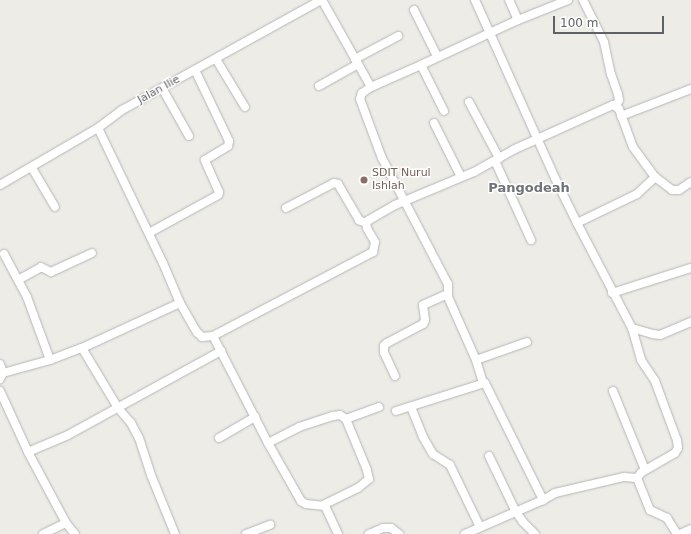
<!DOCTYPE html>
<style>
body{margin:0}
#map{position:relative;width:691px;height:534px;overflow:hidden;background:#eeece6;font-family:"DejaVu Sans",sans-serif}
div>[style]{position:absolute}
.roads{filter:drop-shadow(0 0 1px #b3b6b9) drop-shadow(0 0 1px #b3b6b9)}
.street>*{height:8px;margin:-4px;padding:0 4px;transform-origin:4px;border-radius:4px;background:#fff}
.dots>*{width:11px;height:11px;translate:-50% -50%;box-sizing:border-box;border:2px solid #fff;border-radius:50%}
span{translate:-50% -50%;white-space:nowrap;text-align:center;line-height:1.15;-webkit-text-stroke:3px #fff;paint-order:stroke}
.street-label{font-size:11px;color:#5e6165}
.education-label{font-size:11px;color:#785e54}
.left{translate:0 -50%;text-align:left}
.quarter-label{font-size:13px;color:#6f7377;font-weight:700}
.scale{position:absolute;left:553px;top:16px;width:111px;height:18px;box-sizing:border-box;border:2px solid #5e6165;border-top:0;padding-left:5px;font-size:12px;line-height:14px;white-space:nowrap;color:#5e6165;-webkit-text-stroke:3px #fff;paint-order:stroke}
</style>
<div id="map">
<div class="roads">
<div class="street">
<i style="left:322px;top:0;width:100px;rotate:60.6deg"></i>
<i style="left:371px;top:87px;width:55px;rotate:-23.7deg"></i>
<i style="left:475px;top:0;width:195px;rotate:65.8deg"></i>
<i style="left:555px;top:178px;width:50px;rotate:63.9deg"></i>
<i style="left:577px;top:223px;width:67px;rotate:-25.8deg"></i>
<i style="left:637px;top:194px;width:25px;rotate:-43deg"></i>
<i style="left:583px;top:0;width:47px;rotate:63.4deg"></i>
<i style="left:604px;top:42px;width:33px;rotate:78deg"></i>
<i style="left:611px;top:74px;width:21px;rotate:71deg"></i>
<i style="left:618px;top:94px;width:6px;rotate:81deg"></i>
<i style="left:619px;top:100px;width:7px;rotate:117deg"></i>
<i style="left:414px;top:10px;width:51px;rotate:63.4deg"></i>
<i style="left:518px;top:20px;width:54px;rotate:-21.8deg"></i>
<i style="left:216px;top:59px;width:56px;rotate:58.9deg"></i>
<i style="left:355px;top:59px;width:49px;rotate:-28.1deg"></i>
<i style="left:319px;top:86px;width:45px;rotate:-29.4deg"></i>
<i style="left:371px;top:87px;width:11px;rotate:146deg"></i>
<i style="left:362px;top:93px;width:6px;rotate:108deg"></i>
<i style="left:360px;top:99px;width:63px;rotate:69.6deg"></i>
<i style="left:382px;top:158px;width:142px;rotate:62.4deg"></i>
<i style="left:448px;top:284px;width:13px;rotate:90deg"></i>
<i style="left:448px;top:297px;width:69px;rotate:66deg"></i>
<i style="left:476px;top:360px;width:24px;rotate:73deg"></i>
<i style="left:162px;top:88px;width:55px;rotate:60.6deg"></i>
<i style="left:469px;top:102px;width:64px;rotate:61.8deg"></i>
<i style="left:444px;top:111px;width:51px;rotate:-116.6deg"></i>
<i style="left:421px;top:65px;width:107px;rotate:-24.9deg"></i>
<i style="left:518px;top:20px;width:22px;rotate:-114deg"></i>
<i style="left:621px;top:116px;width:75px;rotate:-21.1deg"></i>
<i style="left:434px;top:123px;width:60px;rotate:63.4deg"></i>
<i style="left:98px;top:128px;width:150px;rotate:64.3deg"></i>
<i style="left:163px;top:263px;width:43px;rotate:67deg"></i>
<i style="left:180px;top:303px;width:34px;rotate:60deg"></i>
<i style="left:197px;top:332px;width:7px;rotate:45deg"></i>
<i style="left:202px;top:337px;width:11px;rotate:-5deg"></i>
<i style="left:213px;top:336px;width:120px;rotate:62.8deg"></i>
<i style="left:268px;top:443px;width:67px;rotate:60.4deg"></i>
<i style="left:301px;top:501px;width:6px;rotate:31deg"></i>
<i style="left:306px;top:504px;width:19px;rotate:6deg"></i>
<i style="left:325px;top:506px;width:31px;rotate:65deg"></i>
<i style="left:495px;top:161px;width:87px;rotate:65.5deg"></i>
<i style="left:32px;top:168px;width:45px;rotate:59.5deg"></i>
<i style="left:0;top:185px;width:113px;rotate:-30.2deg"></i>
<i style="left:98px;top:128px;width:30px;rotate:-37deg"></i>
<i style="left:122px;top:110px;width:227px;rotate:-28.9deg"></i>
<i style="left:286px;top:208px;width:54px;rotate:-27.5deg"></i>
<i style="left:334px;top:183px;width:4px;rotate:14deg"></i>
<i style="left:338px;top:184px;width:42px;rotate:59.7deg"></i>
<i style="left:359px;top:220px;width:8px;rotate:23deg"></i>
<i style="left:577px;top:223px;width:119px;rotate:62.4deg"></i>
<i style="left:632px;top:328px;width:33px;rotate:74deg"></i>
<i style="left:641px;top:360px;width:25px;rotate:56deg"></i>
<i style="left:655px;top:381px;width:63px;rotate:69.6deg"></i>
<i style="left:677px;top:440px;width:8px;rotate:83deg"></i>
<i style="left:678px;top:448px;width:6px;rotate:121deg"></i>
<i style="left:675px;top:453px;width:39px;rotate:150deg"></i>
<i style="left:641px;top:473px;width:6px;rotate:129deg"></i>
<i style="left:637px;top:478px;width:35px;rotate:68deg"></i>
<i style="left:650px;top:510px;width:19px;rotate:25deg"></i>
<i style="left:667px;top:518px;width:19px;rotate:58deg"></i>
<i style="left:149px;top:233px;width:79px;rotate:-28.8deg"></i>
<i style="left:218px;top:195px;width:3px;rotate:-72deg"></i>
<i style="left:219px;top:192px;width:35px;rotate:-114deg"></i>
<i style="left:205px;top:160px;width:27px;rotate:-31deg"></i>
<i style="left:228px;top:146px;width:5px;rotate:-79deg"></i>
<i style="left:229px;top:141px;width:79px;rotate:-115.6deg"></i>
<i style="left:4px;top:254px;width:49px;rotate:61.9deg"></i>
<i style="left:27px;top:297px;width:67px;rotate:69.9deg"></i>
<i style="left:18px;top:280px;width:26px;rotate:-29deg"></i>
<i style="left:41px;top:267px;width:11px;rotate:27deg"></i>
<i style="left:51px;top:272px;width:45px;rotate:-24.9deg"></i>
<i style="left:612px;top:293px;width:83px;rotate:-17.6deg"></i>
<i style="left:632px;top:328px;width:22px;rotate:16deg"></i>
<i style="left:653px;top:334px;width:7px;rotate:8deg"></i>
<i style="left:660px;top:335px;width:34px;rotate:-23deg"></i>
<i style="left:213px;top:336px;width:181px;rotate:-27.7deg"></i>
<i style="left:373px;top:252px;width:10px;rotate:-79deg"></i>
<i style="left:375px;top:242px;width:16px;rotate:-120deg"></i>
<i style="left:367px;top:228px;width:5px;rotate:-101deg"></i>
<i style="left:366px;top:223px;width:4px;rotate:-45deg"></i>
<i style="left:369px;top:220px;width:30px;rotate:-30deg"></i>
<i style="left:395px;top:205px;width:86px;rotate:-22.7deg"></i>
<i style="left:474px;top:172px;width:47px;rotate:-29.3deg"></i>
<i style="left:515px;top:149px;width:107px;rotate:-24.2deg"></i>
<i style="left:613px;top:105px;width:7px;rotate:34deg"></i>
<i style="left:619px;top:109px;width:40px;rotate:69.8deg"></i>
<i style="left:633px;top:147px;width:37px;rotate:54deg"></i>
<i style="left:655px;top:177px;width:21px;rotate:37deg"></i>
<i style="left:672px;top:190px;width:7px"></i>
<i style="left:679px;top:190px;width:14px;rotate:-34deg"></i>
<i style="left:82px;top:348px;width:70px;rotate:59deg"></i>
<i style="left:118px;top:408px;width:20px;rotate:49deg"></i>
<i style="left:131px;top:423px;width:17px;rotate:62deg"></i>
<i style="left:139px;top:438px;width:39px;rotate:72deg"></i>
<i style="left:151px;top:475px;width:64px;rotate:67.9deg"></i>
<i style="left:476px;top:360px;width:54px;rotate:-19.4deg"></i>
<i style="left:0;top:364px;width:9px;rotate:72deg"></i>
<i style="left:3px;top:373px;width:7px;rotate:117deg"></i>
<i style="left:3px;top:373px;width:49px;rotate:-15.5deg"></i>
<i style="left:50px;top:360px;width:34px;rotate:-21deg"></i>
<i style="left:82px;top:348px;width:108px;rotate:-24.7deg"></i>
<i style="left:395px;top:376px;width:26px;rotate:-115deg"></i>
<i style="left:384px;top:352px;width:6px;rotate:-90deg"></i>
<i style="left:384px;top:346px;width:4px;rotate:-45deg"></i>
<i style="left:387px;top:343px;width:41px;rotate:-27.8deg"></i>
<i style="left:423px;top:324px;width:4px;rotate:-63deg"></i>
<i style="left:425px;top:320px;width:15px;rotate:-98deg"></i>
<i style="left:423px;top:305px;width:27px;rotate:-24deg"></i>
<i style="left:0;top:391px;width:67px;rotate:65.3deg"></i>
<i style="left:28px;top:452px;width:81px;rotate:61.8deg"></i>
<i style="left:66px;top:523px;width:14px;rotate:51deg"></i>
<i style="left:613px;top:391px;width:85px;rotate:67.9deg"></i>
<i style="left:411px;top:407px;width:32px;rotate:68deg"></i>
<i style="left:423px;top:437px;width:20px;rotate:60deg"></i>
<i style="left:433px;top:454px;width:20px;rotate:33deg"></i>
<i style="left:450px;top:465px;width:69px;rotate:64.2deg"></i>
<i style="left:396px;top:411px;width:93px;rotate:-17.5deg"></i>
<i style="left:485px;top:383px;width:131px;rotate:63.6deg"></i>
<i style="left:219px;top:438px;width:42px;rotate:-30.3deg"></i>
<i style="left:268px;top:443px;width:35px;rotate:-27deg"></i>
<i style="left:299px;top:427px;width:36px;rotate:-18deg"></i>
<i style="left:333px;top:416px;width:7px;rotate:-8deg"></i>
<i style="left:340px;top:415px;width:7px;rotate:34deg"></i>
<i style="left:28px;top:452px;width:43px;rotate:-23deg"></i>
<i style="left:68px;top:435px;width:175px;rotate:-28.8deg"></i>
<i style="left:489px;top:456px;width:62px;rotate:64.3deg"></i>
<i style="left:516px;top:512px;width:12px;rotate:55deg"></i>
<i style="left:523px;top:522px;width:17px;rotate:45deg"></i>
<i style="left:323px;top:505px;width:39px;rotate:-26deg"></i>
<i style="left:358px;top:488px;width:14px;rotate:-39deg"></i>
<i style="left:369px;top:479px;width:9px;rotate:-103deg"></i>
<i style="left:367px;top:470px;width:55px;rotate:-112.4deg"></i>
<i style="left:346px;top:419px;width:35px;rotate:-20deg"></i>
<i style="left:43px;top:534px;width:25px;rotate:-26deg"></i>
<i style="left:246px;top:534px;width:26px;rotate:-21deg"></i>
<i style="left:369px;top:534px;width:15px;rotate:-23deg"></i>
<i style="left:383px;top:528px;width:8px"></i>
<i style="left:391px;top:528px;width:10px;rotate:37deg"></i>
<i style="left:465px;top:534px;width:85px;rotate:-23.6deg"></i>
<i style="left:543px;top:500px;width:14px;rotate:-30deg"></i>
<i style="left:555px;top:493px;width:71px;rotate:-13.1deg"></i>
<i style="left:624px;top:477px;width:13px;rotate:4deg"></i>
<i style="left:680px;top:534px;width:12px;rotate:-24deg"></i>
</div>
</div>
<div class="dots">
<i style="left:364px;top:180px;background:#8d6e63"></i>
</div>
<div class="street-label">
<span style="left:159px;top:90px;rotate:-29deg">Jalan Ilie</span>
</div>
<div class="education-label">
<span class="left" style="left:372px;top:180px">SDIT Nurul<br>Ishlah</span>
</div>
<div class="quarter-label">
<span style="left:529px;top:188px">Pangodeah</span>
</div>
<div class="scale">100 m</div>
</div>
